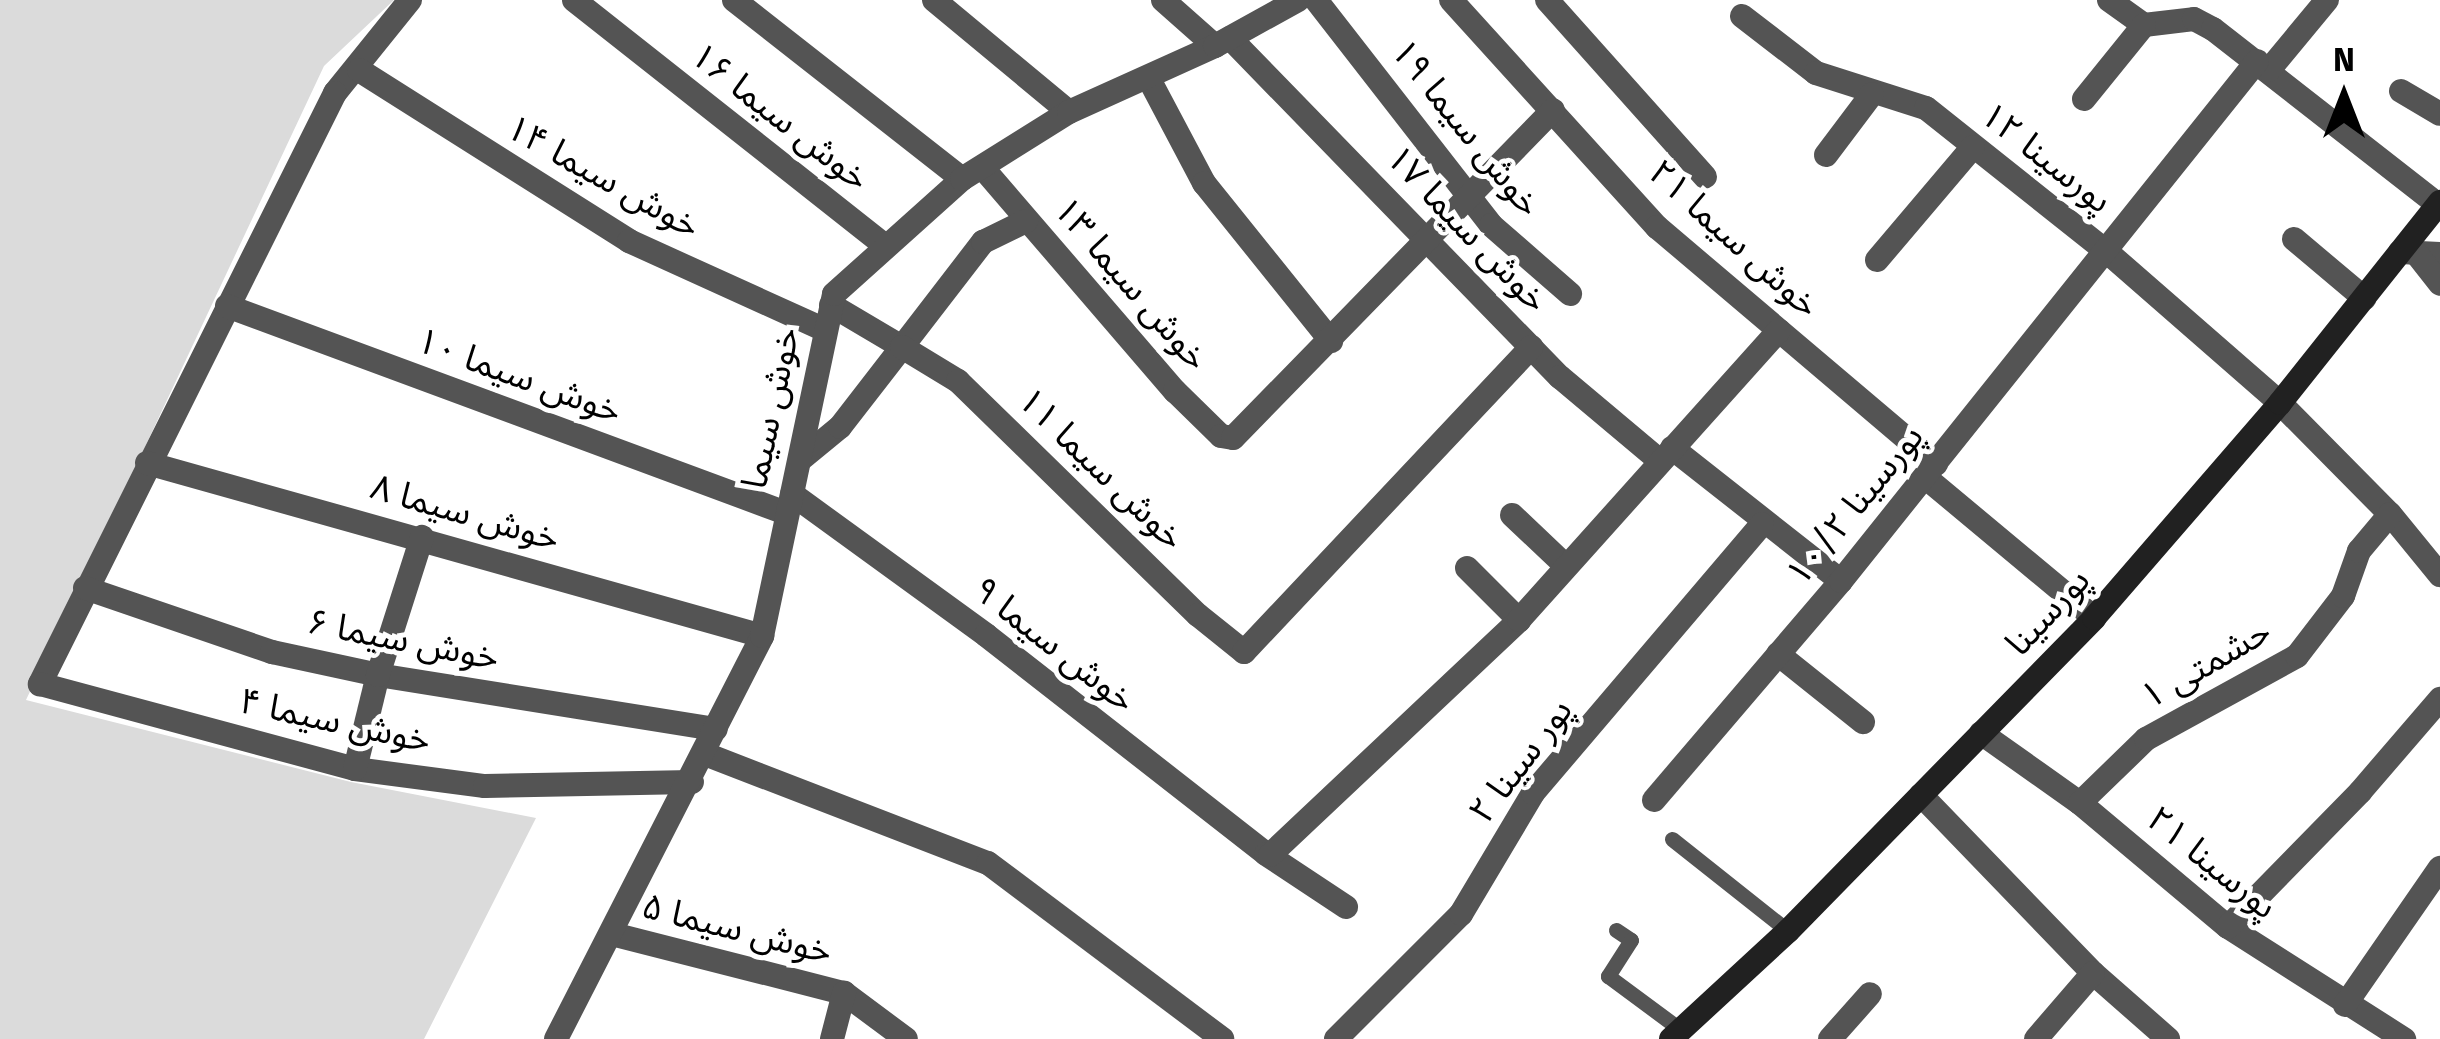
<!DOCTYPE html>
<meta charset="utf-8">
<style>
body{margin:0}
#map{position:relative;width:2440px;height:1039px;overflow:hidden;background:#fff;font-family:"Fira Sans","Noto Sans Arabic",sans-serif}
div>[style]{position:absolute}
.green>*{inset:0;background:#dbdbdb}
.lane>*{height:15px;margin:-7.5px;padding:0 7.5px;transform-origin:7.5px;border-radius:7.5px;background:#545454}
.street>*{height:24px;margin:-12px;padding:0 12px;transform-origin:12px;border-radius:12px;background:#545454}
.secondary>*{height:24px;margin:-12px;padding:0 12px;transform-origin:12px;border-radius:12px;background:#212121}
span{translate:-50% -50%;white-space:nowrap;text-align:center;line-height:1.15;-webkit-text-stroke:10px #fff;paint-order:stroke}
.street-label{font-size:36px;color:#000}
.north{position:absolute;left:2284px;top:36px;width:120px;height:120px;-webkit-text-stroke:9px #fff;paint-order:stroke;rotate:0deg;font-size:33px;font-weight:700;line-height:48px;text-align:center;color:#000}
.north::after{content:'';display:block;margin:auto;width:42px;height:54px;background:#000;clip-path:polygon(50% 0,100% 100%,50% 72%,0 100%)}
</style>
<div id="map">
<div class="green">
<i style="clip-path:polygon(0 0,394px 0,324px 66px,26px 700px,351px 782px,536px 818px,424px 1039px,0 1039px)"></i>
</div>
<div class="lane">
<i style="left:1672px;top:839px;width:148px;rotate:38.4deg"></i>
<i style="left:1616px;top:930px;width:18px;rotate:34deg"></i>
<i style="left:1631px;top:940px;width:43px;rotate:122.6deg"></i>
<i style="left:1608px;top:976px;width:91px;rotate:36.5deg"></i>
</div>
<div class="street">
<i style="left:410px;top:0;width:119px;rotate:128.9deg"></i>
<i style="left:335px;top:93px;width:661px;rotate:116.53deg"></i>
<i style="left:40px;top:684px;width:326px;rotate:15.1deg"></i>
<i style="left:355px;top:769px;width:131px;rotate:7.5deg"></i>
<i style="left:485px;top:786px;width:207px;rotate:-1.1deg"></i>
<i style="left:574px;top:0;width:397px;rotate:38.3deg"></i>
<i style="left:734px;top:0;width:290px;rotate:38.1deg"></i>
<i style="left:934px;top:0;width:175px;rotate:39.7deg"></i>
<i style="left:1163px;top:0;width:69px;rotate:41.5deg"></i>
<i style="left:1316px;top:0;width:285px;rotate:52.1deg"></i>
<i style="left:1491px;top:225px;width:105px;rotate:41.1deg"></i>
<i style="left:1451px;top:0;width:307px;rotate:47.8deg"></i>
<i style="left:1657px;top:227px;width:366px;rotate:40.3deg"></i>
<i style="left:1547px;top:0;width:237px;rotate:48.2deg"></i>
<i style="left:2109px;top:0;width:43px;rotate:35.5deg"></i>
<i style="left:2144px;top:25px;width:50px;rotate:-6.8deg"></i>
<i style="left:2194px;top:19px;width:21px;rotate:28deg"></i>
<i style="left:2213px;top:29px;width:286px;rotate:38deg"></i>
<i style="left:1742px;top:16px;width:93px;rotate:37.6deg"></i>
<i style="left:1816px;top:73px;width:115px;rotate:17.7deg"></i>
<i style="left:1926px;top:108px;width:230px;rotate:38.5deg"></i>
<i style="left:2106px;top:251px;width:231px;rotate:41.1deg"></i>
<i style="left:2280px;top:403px;width:156px;rotate:45.3deg"></i>
<i style="left:2390px;top:514px;width:79px;rotate:50.7deg"></i>
<i style="left:1230px;top:38px;width:473px;rotate:45.8deg"></i>
<i style="left:1560px;top:377px;width:131px;rotate:40deg"></i>
<i style="left:359px;top:70px;width:320px;rotate:32.3deg"></i>
<i style="left:629px;top:241px;width:213px;rotate:24.4deg"></i>
<i style="left:2269px;top:70px;width:91px;rotate:-50.4deg"></i>
<i style="left:1149px;top:79px;width:118px;rotate:62.1deg"></i>
<i style="left:1204px;top:183px;width:203px;rotate:51.2deg"></i>
<i style="left:2401px;top:91px;width:45px;rotate:30.5deg"></i>
<i style="left:2084px;top:99px;width:95px;rotate:-51deg"></i>
<i style="left:1826px;top:155px;width:76px;rotate:-53deg"></i>
<i style="left:982px;top:167px;width:296px;rotate:49.3deg"></i>
<i style="left:1175px;top:391px;width:64px;rotate:44.4deg"></i>
<i style="left:1221px;top:436px;width:12px;rotate:9deg"></i>
<i style="left:1233px;top:438px;width:458px;rotate:-45.7deg"></i>
<i style="left:2294px;top:239px;width:92px;rotate:40.1deg"></i>
<i style="left:2400px;top:252px;width:40px;rotate:2.9deg"></i>
<i style="left:2416px;top:253px;width:39px;rotate:52deg"></i>
<i style="left:1877px;top:260px;width:148px;rotate:-49.7deg"></i>
<i style="left:831px;top:305px;width:82px;rotate:30.6deg"></i>
<i style="left:902px;top:347px;width:133px;rotate:-52.4deg"></i>
<i style="left:983px;top:242px;width:48px;rotate:-26deg"></i>
<i style="left:227px;top:306px;width:596px;rotate:20.32deg"></i>
<i style="left:1672px;top:448px;width:215px;rotate:38.2deg"></i>
<i style="left:801px;top:459px;width:50px;rotate:-39.4deg"></i>
<i style="left:840px;top:427px;width:101px;rotate:-52.2deg"></i>
<i style="left:902px;top:347px;width:66px;rotate:31.3deg"></i>
<i style="left:958px;top:381px;width:335px;rotate:44.3deg"></i>
<i style="left:1198px;top:615px;width:59px;rotate:38.8deg"></i>
<i style="left:1244px;top:652px;width:419px;rotate:-46.7deg"></i>
<i style="left:147px;top:463px;width:639px;rotate:15.71deg"></i>
<i style="left:1925px;top:477px;width:220px;rotate:39.8deg"></i>
<i style="left:792px;top:494px;width:240px;rotate:36deg"></i>
<i style="left:986px;top:635px;width:355px;rotate:38deg"></i>
<i style="left:1266px;top:854px;width:96px;rotate:33.5deg"></i>
<i style="left:1512px;top:515px;width:74px;rotate:43.4deg"></i>
<i style="left:1467px;top:568px;width:74px;rotate:45deg"></i>
<i style="left:85px;top:588px;width:198px;rotate:18.9deg"></i>
<i style="left:272px;top:652px;width:108px;rotate:12.2deg"></i>
<i style="left:378px;top:675px;width:342px;rotate:9.1deg"></i>
<i style="left:1778px;top:654px;width:109px;rotate:38.7deg"></i>
<i style="left:1981px;top:733px;width:121px;rotate:35.3deg"></i>
<i style="left:2080px;top:803px;width:193px;rotate:40deg"></i>
<i style="left:2228px;top:927px;width:209px;rotate:32.5deg"></i>
<i style="left:705px;top:754px;width:303px;rotate:21.1deg"></i>
<i style="left:988px;top:863px;width:293px;rotate:36.9deg"></i>
<i style="left:355px;top:769px;width:97px;rotate:-76.3deg"></i>
<i style="left:378px;top:675px;width:145px;rotate:-72.3deg"></i>
<i style="left:1921px;top:795px;width:248px;rotate:46deg"></i>
<i style="left:2093px;top:973px;width:100px;rotate:41.3deg"></i>
<i style="left:1654px;top:800px;width:288px;rotate:-49.5deg"></i>
<i style="left:1841px;top:581px;width:666px;rotate:-51.34deg"></i>
<i style="left:2080px;top:803px;width:92px;rotate:-44.1deg"></i>
<i style="left:2146px;top:739px;width:172px;rotate:-28.8deg"></i>
<i style="left:2297px;top:656px;width:76px;rotate:-52.5deg"></i>
<i style="left:2343px;top:596px;width:48px;rotate:-70.4deg"></i>
<i style="left:2359px;top:551px;width:48px;rotate:-50deg"></i>
<i style="left:1270px;top:855px;width:342px;rotate:-43.3deg"></i>
<i style="left:1519px;top:620px;width:389px;rotate:-48.1deg"></i>
<i style="left:2228px;top:927px;width:189px;rotate:-45.6deg"></i>
<i style="left:2360px;top:792px;width:123px;rotate:-49.3deg"></i>
<i style="left:612px;top:934px;width:239px;rotate:14.3deg"></i>
<i style="left:844px;top:993px;width:77px;rotate:36.6deg"></i>
<i style="left:2345px;top:1005px;width:167px;rotate:-55.3deg"></i>
<i style="left:556px;top:1039px;width:453px;rotate:-62.9deg"></i>
<i style="left:762px;top:636px;width:349px;rotate:-78.1deg"></i>
<i style="left:834px;top:294px;width:172px;rotate:-41.9deg"></i>
<i style="left:962px;top:179px;width:126px;rotate:-32.1deg"></i>
<i style="left:1069px;top:112px;width:160px;rotate:-24.3deg"></i>
<i style="left:1215px;top:46px;width:95px;rotate:-29deg"></i>
<i style="left:832px;top:1039px;width:48px;rotate:-75.4deg"></i>
<i style="left:1336px;top:1039px;width:177px;rotate:-45deg"></i>
<i style="left:1461px;top:914px;width:141px;rotate:-59.2deg"></i>
<i style="left:1533px;top:793px;width:353px;rotate:-49.6deg"></i>
<i style="left:1830px;top:1039px;width:60px;rotate:-48.4deg"></i>
<i style="left:2036px;top:1039px;width:87px;rotate:-49.2deg"></i>
</div>
<div class="secondary">
<i style="left:1671px;top:1039px;width:159px;rotate:-42.7deg"></i>
<i style="left:1788px;top:931px;width:438px;rotate:-45.6deg"></i>
<i style="left:2094px;top:618px;width:284px;rotate:-49.1deg"></i>
<i style="left:2280px;top:403px;width:257px;rotate:-51.5deg"></i>
</div>
<div class="street-label">
<span style="left:780px;top:117px;rotate:38deg">خوش سیما ۱۶</span>
<span style="left:1466px;top:128px;rotate:51deg">خوش سیما ۱۹</span>
<span style="left:2046px;top:158px;rotate:38deg">پورسینا ۱۲</span>
<span style="left:603px;top:177px;rotate:29deg">خوش سیما ۱۴</span>
<span style="left:1467px;top:229px;rotate:46deg">خوش سیما ۱۷</span>
<span style="left:1734px;top:239px;rotate:42deg">خوش سیما ۲۱</span>
<span style="left:1131px;top:284px;rotate:49deg">خوش سیما ۱۳</span>
<span style="left:519px;top:376px;rotate:20deg">خوش سیما ۱۰</span>
<span style="left:771px;top:408px;rotate:-78deg">خوش سیما</span>
<span style="left:1101px;top:469px;rotate:44deg">خوش سیما ۱۱</span>
<span style="left:1855px;top:505px;rotate:-51deg">پورسینا ۱۰/۲</span>
<span style="left:465px;top:513px;rotate:16deg">خوش سیما ۸</span>
<span style="left:2048px;top:612px;rotate:-47deg">پورسینا</span>
<span style="left:403px;top:640px;rotate:11deg">خوش سیما ۶</span>
<span style="left:1054px;top:645px;rotate:38deg">خوش سیما ۹</span>
<span style="left:2206px;top:664px;rotate:-30deg">حشمتی ۱</span>
<span style="left:335px;top:721px;rotate:12deg">خوش سیما ۴</span>
<span style="left:1521px;top:761px;rotate:-53deg">پور سینا ۲</span>
<span style="left:2212px;top:863px;rotate:39deg">پورسینا ۲۱</span>
<span style="left:737px;top:929px;rotate:14deg">خوش سیما ۵</span>
</div>
<div class="north">N</div>
</div>
